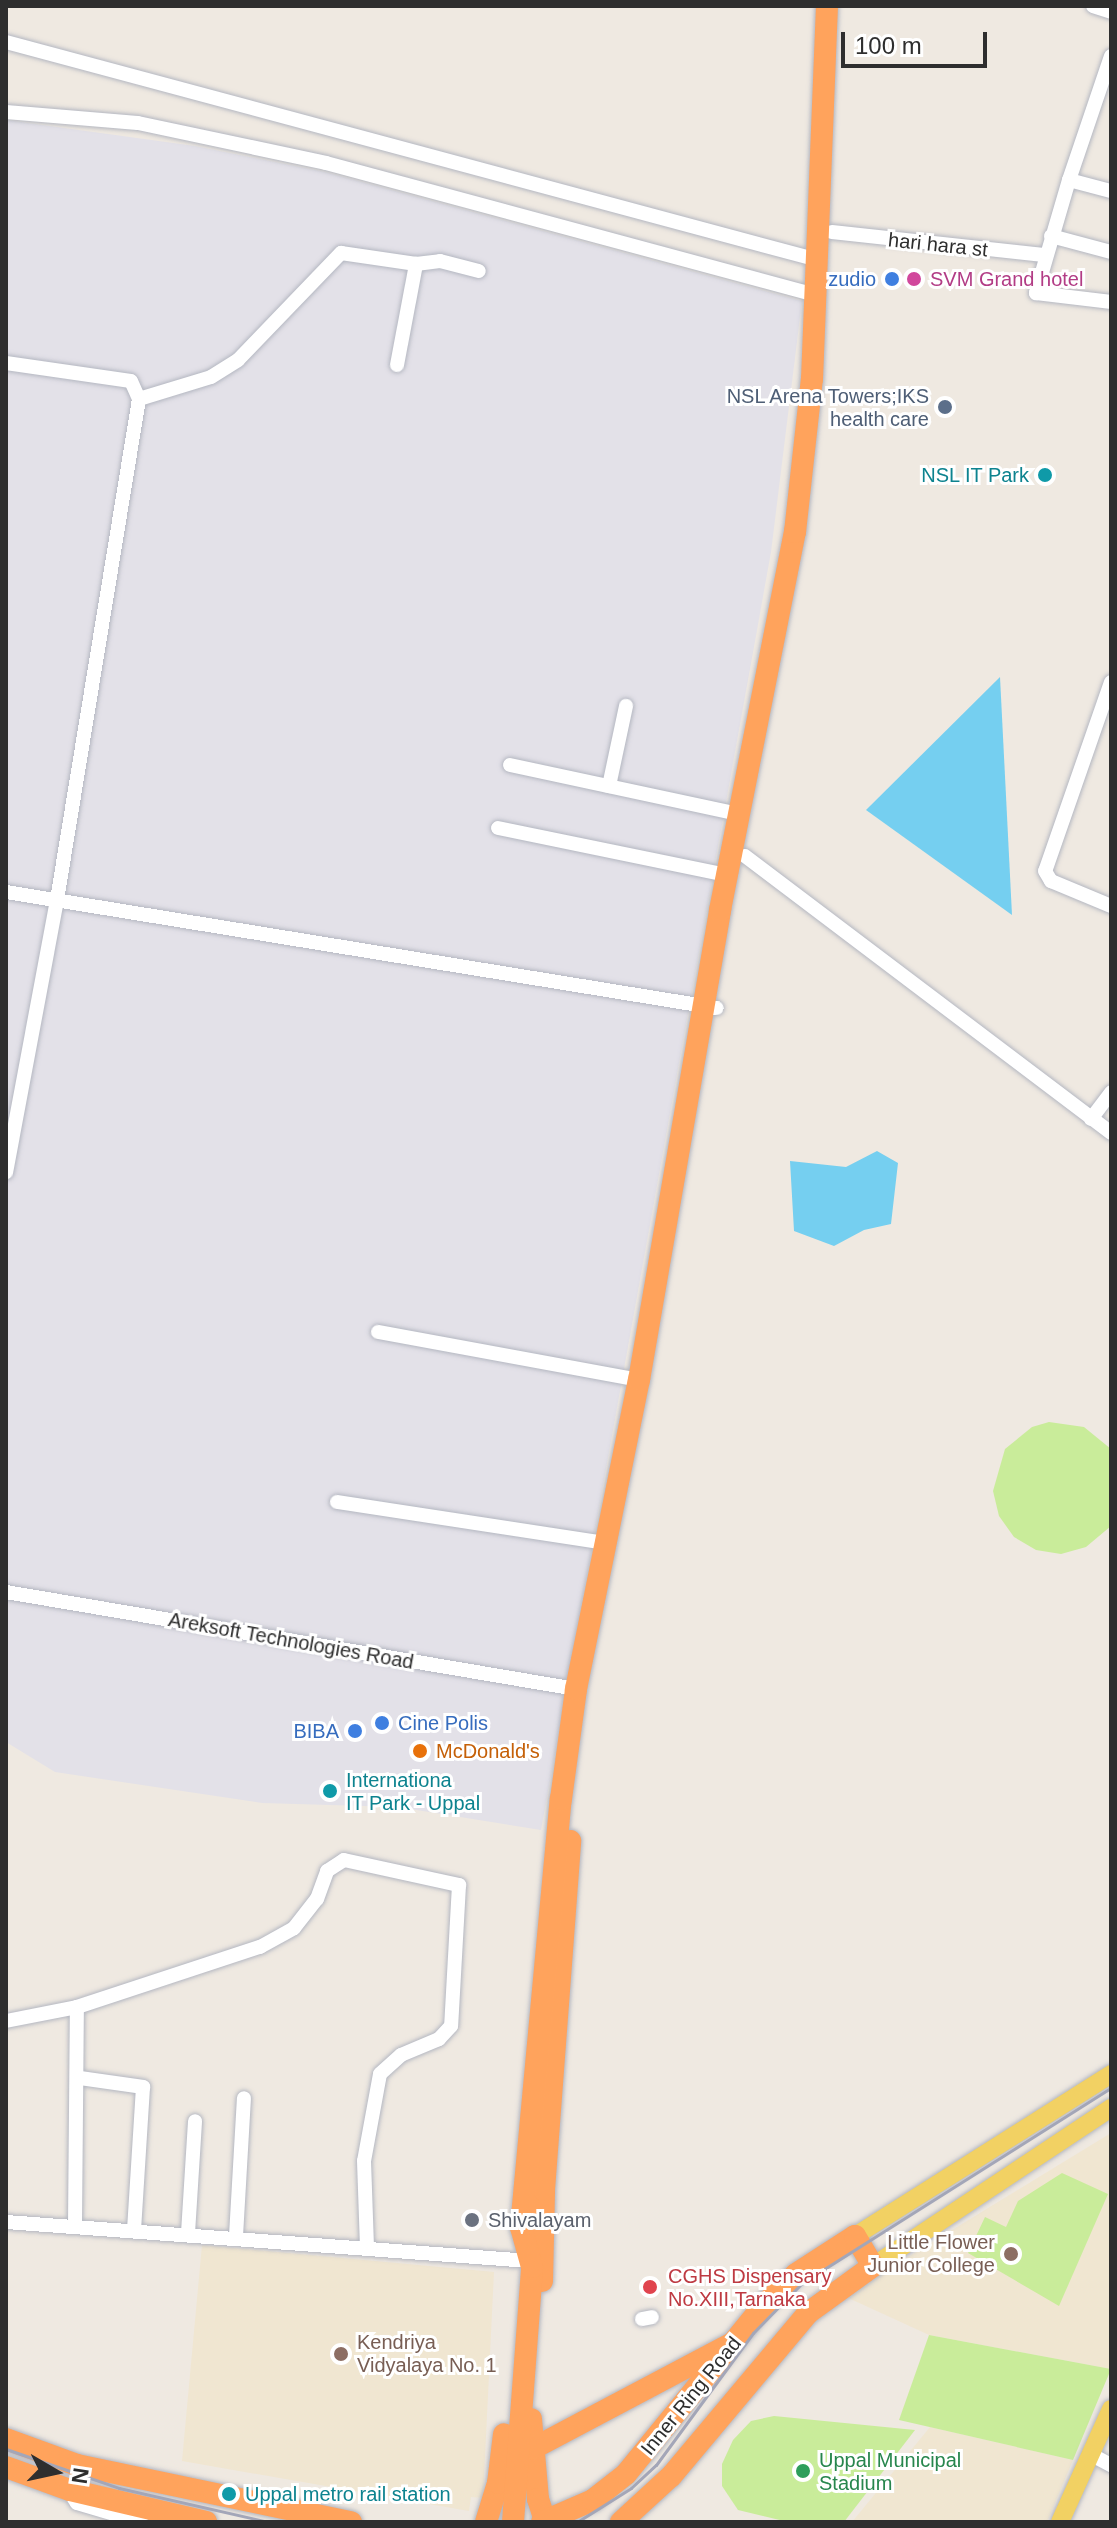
<!DOCTYPE html>
<style>
body{margin:0}
#map{position:relative;width:1117px;height:2528px;overflow:hidden;background:#efe9e1;font-family:Helvetica,sans-serif}
div>[style]{position:absolute}
.industrial>*{inset:0;background:#e3e1e8}
.education>*{inset:0;background:#f0e6d1}
.pitch>*{inset:0;background:#c9ec9a}
.water>*{inset:0;background:#75cff0}
.roads{filter:drop-shadow(0 0 2px #b4b7c1) drop-shadow(0 0 2px #b4b7c1)}
.minor>*{height:14px;margin:-7px;padding:0 7px;transform-origin:7px;border-radius:7px;background:#fff}
.major>*{height:18px;margin:-9px;padding:0 9px;transform-origin:9px;border-radius:9px;background:#f2d163}
.highway>*{height:22px;margin:-11px;padding:0 11px;transform-origin:11px;border-radius:11px;background:#ffa35c}
.rail>*{height:3px;margin:-1.5px;padding:0 1.5px;transform-origin:1.5px;border-radius:1.5px;background:#a3a6b8}
.dots>*{width:22px;height:22px;translate:-50% -50%;box-sizing:border-box;border:4px solid #fff;border-radius:50%}
span{translate:-50% -50%;white-space:nowrap;text-align:center;line-height:1.15;-webkit-text-stroke:6px #fff;paint-order:stroke}
.street-label{font-size:20px;color:#2e2e2e}
.shop-label{font-size:20px;color:#366cbe}
.right{translate:-100% -50%;text-align:right}
.left{translate:0 -50%;text-align:left}
.hotel-label{font-size:20px;color:#b23c85}
.service-label{font-size:20px;color:#4e5e75}
.culture-label{font-size:20px;color:#0d838f}
.food-label{font-size:20px;color:#c56008}
.worship-label{font-size:20px;color:#5b616d}
.education-label{font-size:20px;color:#785e54}
.health-label{font-size:20px;color:#be3a42}
.leisure-label{font-size:20px;color:#27864d}
.frame{position:absolute;inset:0;border:8px solid #2e2e2e;pointer-events:none}
.north{position:absolute;left:16px;top:2432px;width:80px;height:80px;-webkit-text-stroke:6px #fff;paint-order:stroke;rotate:99deg;font-size:22px;font-weight:700;line-height:32px;text-align:center;color:#2e2e2e}
.north::after{content:'';display:block;margin:auto;width:28px;height:36px;background:#2e2e2e;clip-path:polygon(50% 0,100% 100%,50% 72%,0 100%)}
.scale{position:absolute;left:841px;top:32px;width:146px;height:36px;box-sizing:border-box;border:4px solid #2e2e2e;border-top:0;padding-left:10px;font-size:24px;line-height:28px;white-space:nowrap;color:#2e2e2e;-webkit-text-stroke:6px #fff;paint-order:stroke}
</style>
<div id="map">
<div class="industrial">
<i style="clip-path:polygon(6px 120px,195px 146px,325px 172px,802px 301px,771px 552px,541px 1830px,398px 1807px,262px 1803px,55px 1772px,6px 1742px)"></i>
</div>
<div class="education">
<i style="clip-path:polygon(1111px 2133px,1111px 2369px,929px 2335px,844px 2296px)"></i>
<i style="clip-path:polygon(202px 2245px,494px 2272px,483px 2498px,471px 2497px,469px 2511px,182px 2461px)"></i>
<i style="clip-path:polygon(930px 2427px,1073px 2460px,1047px 2522px,852px 2522px)"></i>
</div>
<div class="pitch">
<i style="clip-path:polygon(1049px 1422px,1084px 1427px,1111px 1449px,1111px 1526px,1086px 1547px,1061px 1554px,1036px 1550px,1014px 1537px,999px 1516px,993px 1491px,1005px 1449px,1032px 1427px)"></i>
<i style="clip-path:polygon(1062px 2173px,1108px 2194px,1059px 2306px,968px 2253px,985px 2217px,1006px 2227px,1018px 2201px)"></i>
<i style="clip-path:polygon(929px 2335px,1111px 2369px,1073px 2460px,899px 2420px)"></i>
<i style="clip-path:polygon(774px 2416px,915px 2430px,844px 2522px,788px 2522px,738px 2510px,722px 2486px,722px 2464px,733px 2440px,751px 2421px)"></i>
</div>
<div class="water">
<i style="clip-path:polygon(1000px 677px,1012px 915px,866px 810px)"></i>
<i style="clip-path:polygon(877px 1151px,898px 1163px,891px 1224px,864px 1230px,834px 1246px,794px 1231px,790px 1161px,846px 1167px)"></i>
</div>
<div class="roads">
<div class="minor">
<i style="left:1093px;top:6px;width:19px;rotate:18deg"></i>
<i style="left:6px;top:42px;width:841px;rotate:15.03deg"></i>
<i style="left:1111px;top:56px;width:131px;rotate:108.7deg"></i>
<i style="left:1069px;top:180px;width:43px;rotate:14.7deg"></i>
<i style="left:6px;top:112px;width:132px;rotate:4.8deg"></i>
<i style="left:138px;top:123px;width:192px;rotate:12deg"></i>
<i style="left:326px;top:163px;width:507px;rotate:15.08deg"></i>
<i style="left:1069px;top:180px;width:118px;rotate:106.3deg"></i>
<i style="left:1036px;top:293px;width:76px;rotate:6.8deg"></i>
<i style="left:832px;top:232px;width:213px;rotate:6.2deg"></i>
<i style="left:1051px;top:236px;width:62px;rotate:14.9deg"></i>
<i style="left:6px;top:363px;width:126px;rotate:8.2deg"></i>
<i style="left:131px;top:381px;width:20px;rotate:66deg"></i>
<i style="left:139px;top:399px;width:508px;rotate:99.3deg"></i>
<i style="left:57px;top:900px;width:277px;rotate:100.6deg"></i>
<i style="left:397px;top:365px;width:103px;rotate:-79.3deg"></i>
<i style="left:139px;top:399px;width:75px;rotate:-17deg"></i>
<i style="left:211px;top:377px;width:32px;rotate:-32deg"></i>
<i style="left:238px;top:360px;width:149px;rotate:-46.1deg"></i>
<i style="left:341px;top:253px;width:76px;rotate:8.3deg"></i>
<i style="left:416px;top:264px;width:24px;rotate:-7deg"></i>
<i style="left:440px;top:261px;width:40px;rotate:14.4deg"></i>
<i style="left:1111px;top:682px;width:200px;rotate:109.2deg"></i>
<i style="left:1045px;top:871px;width:12px;rotate:59deg"></i>
<i style="left:1051px;top:881px;width:65px;rotate:22.6deg"></i>
<i style="left:510px;top:765px;width:233px;rotate:12.1deg"></i>
<i style="left:609px;top:786px;width:82px;rotate:-78deg"></i>
<i style="left:498px;top:828px;width:234px;rotate:11.6deg"></i>
<i style="left:745px;top:856px;width:459px;rotate:37.1deg"></i>
<i style="left:6px;top:892px;width:720px;rotate:9.27deg"></i>
<i style="left:1091px;top:1119px;width:34px;rotate:-53deg"></i>
<i style="left:378px;top:1332px;width:265px;rotate:10.4deg"></i>
<i style="left:337px;top:1502px;width:272px;rotate:8.7deg"></i>
<i style="left:6px;top:1592px;width:578px;rotate:9.66deg"></i>
<i style="left:6px;top:2021px;width:72px;rotate:-11.2deg"></i>
<i style="left:77px;top:2007px;width:193px;rotate:-18.2deg"></i>
<i style="left:260px;top:1947px;width:39px;rotate:-29deg"></i>
<i style="left:294px;top:1928px;width:37px;rotate:-52deg"></i>
<i style="left:317px;top:1899px;width:30px;rotate:-70deg"></i>
<i style="left:327px;top:1871px;width:20px;rotate:-33deg"></i>
<i style="left:344px;top:1860px;width:118px;rotate:12.3deg"></i>
<i style="left:459px;top:1885px;width:141px;rotate:93.2deg"></i>
<i style="left:451px;top:2026px;width:18px;rotate:133deg"></i>
<i style="left:439px;top:2039px;width:41px;rotate:157.2deg"></i>
<i style="left:401px;top:2055px;width:28px;rotate:138deg"></i>
<i style="left:380px;top:2074px;width:88px;rotate:100.4deg"></i>
<i style="left:364px;top:2161px;width:85px;rotate:88deg"></i>
<i style="left:80px;top:2078px;width:64px;rotate:8.1deg"></i>
<i style="left:143px;top:2087px;width:142px;rotate:93.6deg"></i>
<i style="left:6px;top:2222px;width:525px;rotate:4.26deg"></i>
<i style="left:75px;top:2224px;width:217px;rotate:-89.5deg"></i>
<i style="left:188px;top:2233px;width:112px;rotate:-86.4deg"></i>
<i style="left:236px;top:2236px;width:138px;rotate:-86.7deg"></i>
<i style="left:642px;top:2319px;width:10px;rotate:-11deg"></i>
<i style="left:1090px;top:2454px;width:24px;rotate:28deg"></i>
<i style="left:70px;top:2492px;width:13px;rotate:58deg"></i>
<i style="left:77px;top:2503px;width:67px;rotate:16.5deg"></i>
</div>
<div class="major">
<i style="left:855px;top:2236px;width:303px;rotate:-32.3deg"></i>
<i style="left:873px;top:2266px;width:286px;rotate:-33.6deg"></i>
<i style="left:1060px;top:2522px;width:124px;rotate:-65.7deg"></i>
</div>
<div class="highway">
<i style="left:542px;top:2281px;width:91px;rotate:-88.7deg"></i>
<i style="left:544px;top:2190px;width:350px;rotate:-85.7deg"></i>
<i style="left:531px;top:2419px;width:80px;rotate:85deg"></i>
<i style="left:538px;top:2499px;width:23px;rotate:72deg"></i>
<i style="left:6px;top:2439px;width:76px;rotate:20.1deg"></i>
<i style="left:77px;top:2465px;width:280px;rotate:11.8deg"></i>
<i style="left:534px;top:2448px;width:226px;rotate:-27.9deg"></i>
<i style="left:6px;top:2467px;width:68px;rotate:19.8deg"></i>
<i style="left:70px;top:2490px;width:140px;rotate:13.2deg"></i>
<i style="left:486px;top:2522px;width:41px;rotate:-72.9deg"></i>
<i style="left:498px;top:2483px;width:49px;rotate:-83deg"></i>
<i style="left:513px;top:2522px;width:256px;rotate:-85.7deg"></i>
<i style="left:532px;top:2267px;width:41px;rotate:-105.4deg"></i>
<i style="left:521px;top:2227px;width:430px;rotate:-84.7deg"></i>
<i style="left:561px;top:1799px;width:111px;rotate:-82.2deg"></i>
<i style="left:576px;top:1689px;width:315px;rotate:-78.5deg"></i>
<i style="left:639px;top:1380px;width:477px;rotate:-80.2deg"></i>
<i style="left:720px;top:910px;width:385px;rotate:-78.8deg"></i>
<i style="left:795px;top:532px;width:154px;rotate:-83.7deg"></i>
<i style="left:812px;top:379px;width:373px;rotate:-87.7deg"></i>
<i style="left:542px;top:2522px;width:56px;rotate:-23.3deg"></i>
<i style="left:593px;top:2500px;width:42px;rotate:-38.2deg"></i>
<i style="left:626px;top:2474px;width:215px;rotate:-50.8deg"></i>
<i style="left:762px;top:2307px;width:47px;rotate:-44.1deg"></i>
<i style="left:796px;top:2274px;width:70px;rotate:-32.8deg"></i>
<i style="left:855px;top:2236px;width:35px;rotate:59deg"></i>
<i style="left:873px;top:2266px;width:80px;rotate:144.1deg"></i>
<i style="left:808px;top:2313px;width:213px;rotate:130deg"></i>
<i style="left:671px;top:2476px;width:68px;rotate:137.4deg"></i>
</div>
</div>
<div class="rail">
<i style="left:6px;top:2449px;width:120px;rotate:19deg"></i>
<i style="left:119px;top:2488px;width:154px;rotate:12.8deg"></i>
<i style="left:577px;top:2522px;width:64px;rotate:-32.2deg"></i>
<i style="left:631px;top:2488px;width:34px;rotate:-43deg"></i>
<i style="left:656px;top:2465px;width:164px;rotate:-53.7deg"></i>
<i style="left:753px;top:2333px;width:70px;rotate:-45.6deg"></i>
<i style="left:802px;top:2283px;width:365px;rotate:-32.3deg"></i>
</div>
<div class="dots">
<i style="left:892px;top:279px;background:#3f7fe0"></i>
<i style="left:914px;top:279px;background:#d1479c"></i>
<i style="left:945px;top:407px;background:#5c6f8a"></i>
<i style="left:1045px;top:475px;background:#0f9aa8"></i>
<i style="left:382px;top:1723px;background:#3f7fe0"></i>
<i style="left:355px;top:1731px;background:#3f7fe0"></i>
<i style="left:420px;top:1751px;background:#e8710a"></i>
<i style="left:330px;top:1791px;background:#0f9aa8"></i>
<i style="left:472px;top:2220px;background:#6b7280"></i>
<i style="left:1011px;top:2254px;background:#8d6e63"></i>
<i style="left:650px;top:2287px;background:#e0444e"></i>
<i style="left:341px;top:2354px;background:#8d6e63"></i>
<i style="left:803px;top:2471px;background:#2e9e5b"></i>
<i style="left:229px;top:2494px;background:#0f9aa8"></i>
</div>
<div class="street-label">
<span style="left:938px;top:245px;rotate:6deg">hari hara st</span>
<span style="left:291px;top:1641px;rotate:10deg">Areksoft Technologies Road</span>
<span style="left:691px;top:2396px;rotate:-51deg">Inner Ring Road</span>
</div>
<div class="shop-label">
<span class="right" style="left:876px;top:279px">zudio</span>
<span class="left" style="left:398px;top:1723px">Cine Polis</span>
<span class="right" style="left:339px;top:1731px">BIBA</span>
</div>
<div class="hotel-label">
<span class="left" style="left:930px;top:279px">SVM Grand hotel</span>
</div>
<div class="service-label">
<span class="right" style="left:929px;top:408px">NSL Arena Towers;IKS<br>health care</span>
</div>
<div class="culture-label">
<span class="right" style="left:1029px;top:475px">NSL IT Park</span>
<span class="left" style="left:346px;top:1792px">Internationa<br>IT Park - Uppal</span>
<span class="left" style="left:245px;top:2494px">Uppal metro rail station</span>
</div>
<div class="food-label">
<span class="left" style="left:436px;top:1751px">McDonald's</span>
</div>
<div class="worship-label">
<span class="left" style="left:488px;top:2220px">Shivalayam</span>
</div>
<div class="education-label">
<span class="right" style="left:995px;top:2254px">Little Flower<br>Junior College</span>
<span class="left" style="left:357px;top:2354px">Kendriya<br>Vidyalaya No. 1</span>
</div>
<div class="health-label">
<span class="left" style="left:668px;top:2288px">CGHS Dispensary<br>No.XIII,Tarnaka</span>
</div>
<div class="leisure-label">
<span class="left" style="left:819px;top:2472px">Uppal Municipal<br>Stadium</span>
</div>
<div class="frame"></div>
<div class="north">N</div>
<div class="scale">100 m</div>
</div>
